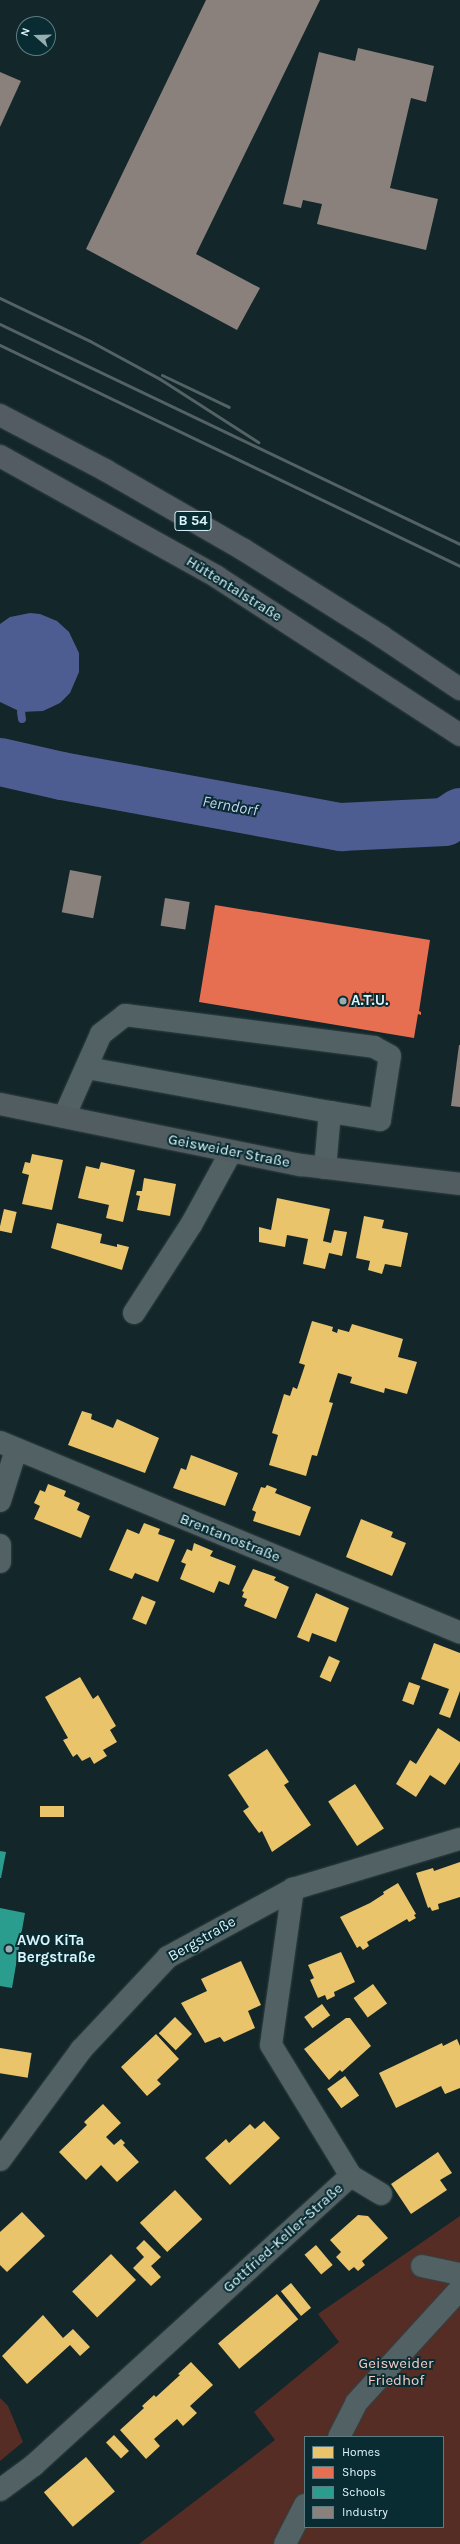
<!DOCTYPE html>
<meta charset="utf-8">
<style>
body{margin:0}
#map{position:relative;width:460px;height:2544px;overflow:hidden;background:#132629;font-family:Karla,sans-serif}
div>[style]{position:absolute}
.green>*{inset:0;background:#562d25}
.water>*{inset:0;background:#4e5d91}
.homes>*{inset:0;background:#e9c46a;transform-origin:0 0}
.shops>*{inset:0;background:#e76f51}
.schools>*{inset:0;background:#2a9d8f}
.industry>*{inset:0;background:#8a817c;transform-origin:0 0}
.stream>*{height:8px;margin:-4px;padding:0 4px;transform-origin:4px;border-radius:4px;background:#4e5d91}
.river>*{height:48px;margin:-24px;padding:0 24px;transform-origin:24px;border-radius:24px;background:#4e5d91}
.roads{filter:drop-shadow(0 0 1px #324143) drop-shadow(0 0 1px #324143)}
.minor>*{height:22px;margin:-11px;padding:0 11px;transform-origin:11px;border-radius:11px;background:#526264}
.major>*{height:22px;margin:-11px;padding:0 11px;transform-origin:11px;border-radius:11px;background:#525d62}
.highway>*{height:22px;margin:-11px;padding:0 11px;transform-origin:11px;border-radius:11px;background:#535c62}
.rail>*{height:3px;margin:-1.5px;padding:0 1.5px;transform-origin:1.5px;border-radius:1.5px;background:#546265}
.dots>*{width:11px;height:11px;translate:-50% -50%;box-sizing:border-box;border:2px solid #092c33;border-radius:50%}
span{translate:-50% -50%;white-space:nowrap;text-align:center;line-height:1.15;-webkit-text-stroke:4px #092c33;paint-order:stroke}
.shield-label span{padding:1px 3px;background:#092c33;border:1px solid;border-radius:3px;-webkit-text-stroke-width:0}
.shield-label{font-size:14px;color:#ddf5fa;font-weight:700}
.street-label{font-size:15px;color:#ddf5fa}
.poi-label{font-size:15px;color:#ddf5fa;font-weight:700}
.left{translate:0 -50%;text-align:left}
.park-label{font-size:15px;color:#f4cac1}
.water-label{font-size:16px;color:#c6d0f3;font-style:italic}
.legend{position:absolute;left:304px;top:2436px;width:140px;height:92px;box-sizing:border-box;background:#092c33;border:1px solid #5e7c83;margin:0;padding:5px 7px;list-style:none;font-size:12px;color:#ddf5fa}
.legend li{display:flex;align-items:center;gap:8px;height:20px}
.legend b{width:20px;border:1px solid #5e7c83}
.north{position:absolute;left:16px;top:16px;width:40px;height:40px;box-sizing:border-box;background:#092c33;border:1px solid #5e7c83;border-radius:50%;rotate:290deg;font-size:11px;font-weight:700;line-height:16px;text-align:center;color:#ddf5fa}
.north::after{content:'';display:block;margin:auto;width:14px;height:18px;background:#96adb1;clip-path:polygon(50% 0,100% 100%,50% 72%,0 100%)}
</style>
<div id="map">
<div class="green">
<i style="clip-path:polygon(evenodd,460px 2216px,460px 2544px,139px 2544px,275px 2440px,254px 2412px,339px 2342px,318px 2314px,460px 2216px,305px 2437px,443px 2437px,443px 2527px,305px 2527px,305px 2437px)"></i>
<i style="clip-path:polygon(0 2398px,8px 2406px,23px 2442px,0 2461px)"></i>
</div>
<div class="water">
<i style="clip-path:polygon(30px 613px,40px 614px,57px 621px,69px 632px,79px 653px,79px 672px,70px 693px,60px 703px,43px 711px,21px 712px,0 702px,0 624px,10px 617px)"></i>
</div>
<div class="homes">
<i style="clip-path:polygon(32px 1154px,63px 1160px,52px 1210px,22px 1204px,29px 1175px,22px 1173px,25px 1162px,30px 1163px)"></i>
<i style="clip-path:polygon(101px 1162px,135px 1170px,123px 1222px,106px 1218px,109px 1205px,78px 1198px,86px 1166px,99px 1169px)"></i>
<i style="clip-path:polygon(144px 1178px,176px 1184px,170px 1216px,137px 1210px,140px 1196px,136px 1195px,137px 1191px,142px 1191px)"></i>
<i style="clip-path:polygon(277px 1198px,330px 1209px,323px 1241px,331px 1243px,334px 1230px,347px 1232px,342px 1256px,329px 1253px,325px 1269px,303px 1264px,308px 1239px,287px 1235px,285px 1247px,259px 1242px,259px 1227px,271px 1230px)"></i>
<i style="left:4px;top:1209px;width:13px;height:22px;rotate:13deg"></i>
<i style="clip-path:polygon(364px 1216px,384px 1220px,382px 1228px,408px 1233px,401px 1267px,385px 1264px,382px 1274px,368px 1270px,370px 1261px,356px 1258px)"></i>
<i style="clip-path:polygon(57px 1223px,102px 1234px,100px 1243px,117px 1247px,117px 1244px,129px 1247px,122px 1270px,51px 1248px)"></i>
<i style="clip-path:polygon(312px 1321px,333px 1327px,332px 1331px,337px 1333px,338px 1329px,349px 1332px,352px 1324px,403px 1339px,398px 1357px,417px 1362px,407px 1394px,385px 1388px,384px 1393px,350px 1383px,352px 1377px,338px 1373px,329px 1402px,333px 1403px,317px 1456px,312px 1455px,306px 1476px,269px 1465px,278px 1435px,272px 1433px,284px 1394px,290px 1396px,293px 1387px,297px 1389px,305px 1365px,299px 1363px)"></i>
<i style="clip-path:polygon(82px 1411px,92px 1414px,91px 1419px,113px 1428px,117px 1419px,159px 1438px,145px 1473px,68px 1445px)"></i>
<i style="clip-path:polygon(191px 1455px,238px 1473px,225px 1506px,173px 1488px,181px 1468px,186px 1470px)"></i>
<i style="clip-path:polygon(48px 1484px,66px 1491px,64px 1496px,80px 1503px,77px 1510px,90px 1516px,81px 1538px,34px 1519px,40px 1506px,34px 1503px,40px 1490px,45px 1492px)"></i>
<i style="clip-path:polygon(267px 1485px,277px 1489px,275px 1493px,311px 1507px,300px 1536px,253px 1521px,256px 1512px,252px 1510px,261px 1487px,265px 1488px)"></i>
<i style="clip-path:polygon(361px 1519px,393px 1532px,391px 1537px,406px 1543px,392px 1576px,346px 1557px)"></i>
<i style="clip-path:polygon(144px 1523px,160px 1529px,158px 1534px,175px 1540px,158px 1582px,135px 1573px,132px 1579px,109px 1570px,127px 1529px,139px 1534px)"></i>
<i style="clip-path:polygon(194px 1543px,213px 1551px,210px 1556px,236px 1566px,229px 1585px,219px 1581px,214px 1593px,180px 1579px,186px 1564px,181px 1562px,187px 1549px,192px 1551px)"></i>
<i style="clip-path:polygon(253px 1569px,276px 1577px,274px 1580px,289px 1587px,276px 1619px,244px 1606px,247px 1599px,242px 1597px,244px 1592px,242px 1591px)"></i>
<i style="clip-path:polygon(316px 1593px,349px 1608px,336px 1642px,312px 1633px,309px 1642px,297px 1637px)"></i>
<i style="left:142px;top:1596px;width:15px;height:25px;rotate:23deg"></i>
<i style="clip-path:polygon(434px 1643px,460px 1653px,460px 1691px,450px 1718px,439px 1714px,449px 1689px,421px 1679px)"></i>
<i style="left:329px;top:1656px;width:12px;height:23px;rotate:24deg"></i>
<i style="clip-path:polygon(80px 1677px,93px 1699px,98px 1695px,116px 1726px,110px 1730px,117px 1742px,103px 1750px,107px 1756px,94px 1764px,90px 1757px,82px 1761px,77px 1754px,73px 1757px,63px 1740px,68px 1738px,45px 1697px)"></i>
<i style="left:409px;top:1682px;width:12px;height:20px;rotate:20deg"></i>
<i style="clip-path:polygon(438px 1728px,460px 1742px,460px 1762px,445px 1785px,430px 1775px,416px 1797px,396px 1784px,410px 1760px,416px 1764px)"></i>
<i style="clip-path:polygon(267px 1749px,289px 1782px,284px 1785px,311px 1825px,272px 1852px,262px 1831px,259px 1833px,243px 1811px,249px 1807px,228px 1775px)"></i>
<i style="left:355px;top:1784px;width:53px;height:32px;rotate:57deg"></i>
<i style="left:40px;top:1806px;width:24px;height:11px"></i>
<i style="clip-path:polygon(460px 1862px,460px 1897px,438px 1904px,439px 1909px,432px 1911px,430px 1907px,428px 1908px,416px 1873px,433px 1868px,434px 1871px)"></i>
<i style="clip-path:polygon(398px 1883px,416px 1914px,414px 1915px,416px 1918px,409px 1922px,407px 1919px,367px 1942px,369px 1946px,363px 1950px,360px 1946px,357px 1948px,340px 1917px,370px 1903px,384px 1894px,383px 1892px)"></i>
<i style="clip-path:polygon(341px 1952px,355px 1982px,334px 1992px,335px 1996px,327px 2000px,325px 1995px,318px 1998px,310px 1980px,314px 1978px,308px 1965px)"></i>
<i style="clip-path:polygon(241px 1961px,261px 2005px,248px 2011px,255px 2028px,224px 2042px,220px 2037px,205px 2043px,181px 2003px,207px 1991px,201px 1979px)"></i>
<i style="left:373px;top:1984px;width:24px;height:24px;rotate:54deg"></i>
<i style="left:322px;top:2004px;width:14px;height:22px;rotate:54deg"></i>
<i style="left:175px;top:2017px;width:24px;height:23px;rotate:45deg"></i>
<i style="clip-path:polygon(346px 2018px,350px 2018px,371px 2046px,342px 2072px,340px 2070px,329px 2080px,304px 2049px)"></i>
<i style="clip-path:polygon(156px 2034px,179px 2059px,157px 2080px,161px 2084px,147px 2096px,121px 2067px)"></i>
<i style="clip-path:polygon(457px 2039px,460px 2046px,460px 2088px,445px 2094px,441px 2086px,396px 2108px,379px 2073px,442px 2043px,443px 2046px)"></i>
<i style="left:0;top:2048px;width:32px;height:25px;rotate:9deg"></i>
<i style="left:345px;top:2076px;width:24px;height:22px;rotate:54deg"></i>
<i style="clip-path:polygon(103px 2104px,121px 2123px,106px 2137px,114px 2145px,121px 2139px,125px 2143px,123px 2145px,139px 2162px,117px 2182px,101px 2165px,86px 2180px,59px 2152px,87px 2125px,84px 2122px)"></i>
<i style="clip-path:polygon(264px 2121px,280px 2138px,230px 2185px,205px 2158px,226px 2139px,229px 2143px,250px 2124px,255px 2129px)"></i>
<i style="clip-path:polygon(438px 2152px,452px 2173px,440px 2180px,447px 2190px,411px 2214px,391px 2184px)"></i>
<i style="left:175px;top:2190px;width:40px;height:48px;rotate:47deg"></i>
<i style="clip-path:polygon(22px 2212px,45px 2236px,7px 2272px,0 2265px,0 2232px)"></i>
<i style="clip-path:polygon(358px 2215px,368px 2216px,388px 2238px,362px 2261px,365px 2265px,358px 2271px,354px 2267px,349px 2271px,336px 2257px,341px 2252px,330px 2240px)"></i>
<i style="clip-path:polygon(144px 2240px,161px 2257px,151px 2266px,161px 2277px,151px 2286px,133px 2268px,144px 2257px,136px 2248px)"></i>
<i style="left:316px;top:2245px;width:26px;height:15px;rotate:50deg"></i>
<i style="left:111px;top:2254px;width:36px;height:54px;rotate:46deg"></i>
<i style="left:291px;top:2283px;width:32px;height:13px;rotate:51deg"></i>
<i style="left:277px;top:2294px;width:33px;height:77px;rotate:50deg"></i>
<i style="clip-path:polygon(43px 2315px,63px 2338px,73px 2329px,90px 2347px,80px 2356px,70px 2345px,27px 2384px,2px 2356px)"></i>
<i style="clip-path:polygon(191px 2362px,213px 2385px,190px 2406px,197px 2413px,183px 2426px,177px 2419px,154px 2439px,160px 2446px,146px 2459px,120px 2430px,144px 2408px,142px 2406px,154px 2395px,156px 2397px,180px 2375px,178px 2374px)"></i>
<i style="left:114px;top:2435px;width:22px;height:11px;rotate:47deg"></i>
<i style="left:86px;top:2457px;width:45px;height:55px;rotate:50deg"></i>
</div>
<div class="shops">
<i style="clip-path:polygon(215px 905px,430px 940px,419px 1011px,421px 1012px,421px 1015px,418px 1014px,414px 1038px,199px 1002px)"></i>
</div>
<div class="schools">
<i style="clip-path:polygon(0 1851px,6px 1852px,1px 1878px,0 1878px)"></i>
<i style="clip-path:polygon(0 1908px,25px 1913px,12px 1988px,0 1986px)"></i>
</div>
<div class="industry">
<i style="clip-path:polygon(206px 0,320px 0,196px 254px,260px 288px,237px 330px,86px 249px)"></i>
<i style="clip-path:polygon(358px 48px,434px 66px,426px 102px,411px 98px,390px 188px,438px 199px,426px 250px,317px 224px,322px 204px,303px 200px,301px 208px,283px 204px,319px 52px,355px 61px)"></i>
<i style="clip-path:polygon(0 72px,21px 81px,0 127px)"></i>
<i style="left:70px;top:870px;width:32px;height:43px;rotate:11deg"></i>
<i style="left:165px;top:898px;width:25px;height:28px;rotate:9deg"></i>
<i style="clip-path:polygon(459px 1045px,460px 1045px,460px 1107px,451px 1106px)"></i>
</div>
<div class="stream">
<i style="left:21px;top:712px;width:7px;rotate:82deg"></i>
<i style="left:26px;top:748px;width:20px;rotate:81deg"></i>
</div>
<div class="river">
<i style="left:0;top:762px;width:64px;rotate:12.7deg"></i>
<i style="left:62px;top:776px;width:284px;rotate:10.4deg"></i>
<i style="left:341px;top:827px;width:104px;rotate:-2.8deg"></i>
<i style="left:445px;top:822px;width:18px;rotate:-34deg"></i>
</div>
<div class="roads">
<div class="minor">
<i style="left:87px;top:1068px;width:247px;rotate:10.3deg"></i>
<i style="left:64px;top:1117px;width:91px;rotate:-66deg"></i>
<i style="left:101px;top:1034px;width:31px;rotate:-38deg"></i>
<i style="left:125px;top:1015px;width:251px;rotate:7.3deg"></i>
<i style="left:374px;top:1047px;width:18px;rotate:29deg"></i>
<i style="left:390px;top:1056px;width:65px;rotate:98.9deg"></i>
<i style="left:380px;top:1120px;width:51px;rotate:-170.9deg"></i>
<i style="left:330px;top:1112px;width:56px;rotate:95.1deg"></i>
<i style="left:134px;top:1313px;width:105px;rotate:-57.1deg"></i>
<i style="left:191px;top:1225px;width:83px;rotate:-61.3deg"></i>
<i style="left:0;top:1442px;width:498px;rotate:22.5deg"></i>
<i style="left:0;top:1501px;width:53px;rotate:-72.6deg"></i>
<i style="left:0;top:1545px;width:17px;rotate:90deg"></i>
<i style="left:0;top:2160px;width:137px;rotate:-53.6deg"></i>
<i style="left:81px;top:2050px;width:127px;rotate:-46.9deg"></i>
<i style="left:168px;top:1957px;width:142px;rotate:-28.5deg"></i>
<i style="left:293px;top:1889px;width:174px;rotate:-16.7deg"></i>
<i style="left:351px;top:2176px;width:35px;rotate:31deg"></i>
<i style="left:422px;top:2266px;width:39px;rotate:12deg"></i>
<i style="left:339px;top:2437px;width:38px;rotate:-63deg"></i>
<i style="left:356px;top:2403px;width:154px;rotate:-47.6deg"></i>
<i style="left:0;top:2490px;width:42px;rotate:-36.3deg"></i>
<i style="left:34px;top:2465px;width:429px;rotate:-42.4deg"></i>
<i style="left:351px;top:2176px;width:153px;rotate:-121.4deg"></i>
<i style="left:271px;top:2045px;width:158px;rotate:-82deg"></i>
<i style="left:285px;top:2544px;width:44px;rotate:-62.9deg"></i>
</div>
<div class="major">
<i style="left:0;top:1104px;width:307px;rotate:11.5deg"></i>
<i style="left:301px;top:1165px;width:160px;rotate:6.8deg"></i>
</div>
<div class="highway">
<i style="left:0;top:415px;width:119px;rotate:27.6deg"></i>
<i style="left:105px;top:470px;width:160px;rotate:29.9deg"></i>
<i style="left:244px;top:550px;width:162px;rotate:32.1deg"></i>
<i style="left:381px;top:636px;width:95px;rotate:33.9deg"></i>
<i style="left:0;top:456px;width:248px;rotate:29.1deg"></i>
<i style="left:217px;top:577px;width:290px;rotate:33deg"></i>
</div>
</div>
<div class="rail">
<i style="left:0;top:298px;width:100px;rotate:25.5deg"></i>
<i style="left:90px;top:341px;width:80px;rotate:28.5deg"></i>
<i style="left:160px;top:379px;width:117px;rotate:32.7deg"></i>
<i style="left:0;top:324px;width:510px;rotate:25.56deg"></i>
<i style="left:0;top:345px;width:510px;rotate:25.66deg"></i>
<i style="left:162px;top:375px;width:74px;rotate:25.5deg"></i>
</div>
<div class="dots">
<i style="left:343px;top:1001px;background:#96adb1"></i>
<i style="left:9px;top:1949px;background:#96adb1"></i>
</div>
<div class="shield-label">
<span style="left:193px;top:521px">B 54</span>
</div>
<div class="street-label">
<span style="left:234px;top:589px;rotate:32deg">Hüttentalstraße</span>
<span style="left:229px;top:1151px;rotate:11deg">Geisweider Straße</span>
<span style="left:230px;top:1538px;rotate:22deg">Brentanostraße</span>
<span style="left:202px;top:1939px;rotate:-30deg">Bergstraße</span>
<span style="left:283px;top:2238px;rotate:-42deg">Gottfried-Keller-Straße</span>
</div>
<div class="poi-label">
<span class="left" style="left:351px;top:1001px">A.T.U.</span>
<span class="left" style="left:17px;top:1949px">AWO KiTa<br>Bergstraße</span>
</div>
<div class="park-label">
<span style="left:396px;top:2372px">Geisweider<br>Friedhof</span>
</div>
<div class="water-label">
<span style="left:230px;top:806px;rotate:10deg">Ferndorf</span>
</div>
<ul class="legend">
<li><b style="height:11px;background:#e9c46a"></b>Homes</li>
<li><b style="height:11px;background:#e76f51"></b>Shops</li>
<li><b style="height:11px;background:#2a9d8f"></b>Schools</li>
<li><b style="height:11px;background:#8a817c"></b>Industry</li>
</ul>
<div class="north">N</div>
</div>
